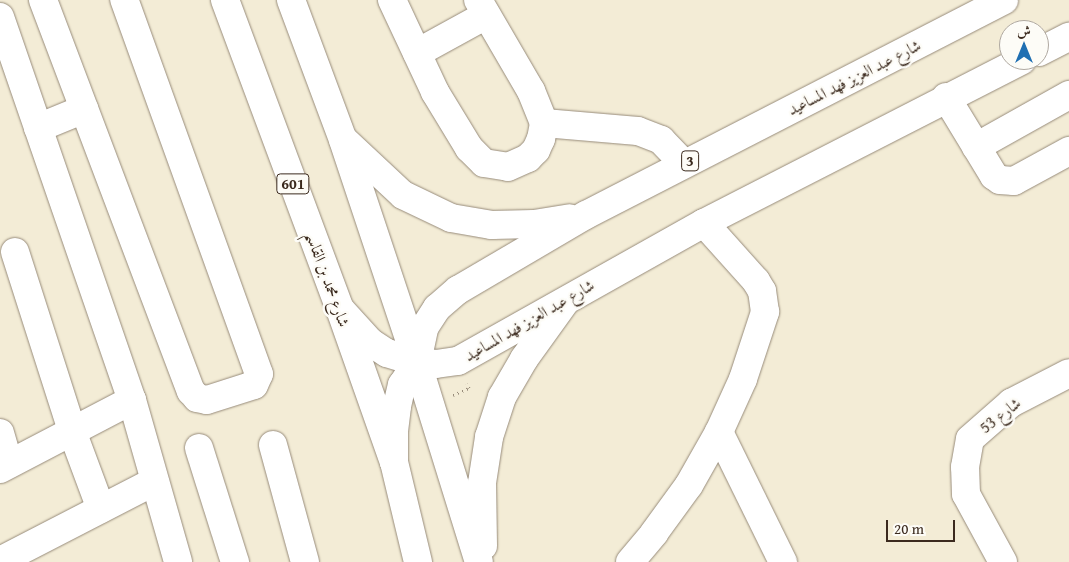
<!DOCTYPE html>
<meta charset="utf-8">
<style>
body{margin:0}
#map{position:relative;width:1069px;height:562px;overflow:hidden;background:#f3ecd6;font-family:"Gentium Book Plus",Amiri,serif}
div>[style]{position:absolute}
.path>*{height:3px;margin-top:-1.5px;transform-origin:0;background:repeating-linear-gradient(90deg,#978b7a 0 1px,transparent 0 5px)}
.roads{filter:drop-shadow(0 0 1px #978b7a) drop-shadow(0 0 1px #978b7a)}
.minor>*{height:28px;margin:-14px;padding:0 14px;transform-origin:14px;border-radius:14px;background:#fff}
.major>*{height:28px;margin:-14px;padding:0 14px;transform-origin:14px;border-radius:14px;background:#fff}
span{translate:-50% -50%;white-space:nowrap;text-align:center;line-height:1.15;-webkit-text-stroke:5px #fdfcf7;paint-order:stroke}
.shield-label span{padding:1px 4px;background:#fdfcf7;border:1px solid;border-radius:4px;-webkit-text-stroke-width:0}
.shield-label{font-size:15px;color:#3b2a1e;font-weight:700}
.street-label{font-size:16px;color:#3b2a1e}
.north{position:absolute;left:999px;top:20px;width:50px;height:50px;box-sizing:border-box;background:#fdfcf7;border:1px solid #afa8a0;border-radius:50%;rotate:0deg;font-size:14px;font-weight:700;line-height:20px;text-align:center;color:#3b2a1e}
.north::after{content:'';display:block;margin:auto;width:18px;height:22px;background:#1f6fb2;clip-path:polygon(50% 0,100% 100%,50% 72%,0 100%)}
.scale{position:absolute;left:886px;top:520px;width:69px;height:22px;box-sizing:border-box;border:2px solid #3b2a1e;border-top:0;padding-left:6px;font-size:15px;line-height:18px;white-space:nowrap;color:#3b2a1e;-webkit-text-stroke:4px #fdfcf7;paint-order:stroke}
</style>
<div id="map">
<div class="path">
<i style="left:453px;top:395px;width:17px;rotate:-24deg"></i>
<i style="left:469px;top:388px;width:5px;rotate:-112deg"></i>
</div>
<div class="roads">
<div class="minor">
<i style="left:43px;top:0;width:418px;rotate:69.3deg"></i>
<i style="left:191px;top:391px;width:9px;rotate:49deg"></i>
<i style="left:197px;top:398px;width:10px;rotate:11deg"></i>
<i style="left:207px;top:400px;width:49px;rotate:-17.7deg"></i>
<i style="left:254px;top:385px;width:12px;rotate:-66deg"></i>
<i style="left:259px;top:374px;width:398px;rotate:-109.8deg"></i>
<i style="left:392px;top:0;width:102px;rotate:64.9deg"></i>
<i style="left:435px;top:92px;width:66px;rotate:58.7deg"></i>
<i style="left:469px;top:148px;width:21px;rotate:45deg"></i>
<i style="left:484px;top:163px;width:24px;rotate:9deg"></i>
<i style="left:508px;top:167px;width:22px;rotate:-24deg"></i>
<i style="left:528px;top:158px;width:11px;rotate:-45deg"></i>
<i style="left:536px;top:150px;width:12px;rotate:-66deg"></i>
<i style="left:541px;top:139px;width:16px;rotate:-79deg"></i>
<i style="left:544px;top:123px;width:35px;rotate:-112deg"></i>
<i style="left:531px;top:91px;width:105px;rotate:-120.2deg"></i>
<i style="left:0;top:17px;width:405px;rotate:71deg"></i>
<i style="left:132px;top:400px;width:168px;rotate:74.1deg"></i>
<i style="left:417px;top:53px;width:79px;rotate:-28.8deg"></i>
<i style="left:946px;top:97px;width:92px;rotate:58.7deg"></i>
<i style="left:994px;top:176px;width:7px;rotate:34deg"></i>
<i style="left:1000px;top:180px;width:14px;rotate:4deg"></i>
<i style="left:1014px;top:181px;width:63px;rotate:-28.6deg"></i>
<i style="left:544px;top:123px;width:94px;rotate:4.9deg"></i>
<i style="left:638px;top:131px;width:25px;rotate:21deg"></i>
<i style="left:661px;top:140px;width:33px;rotate:46deg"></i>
<i style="left:38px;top:128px;width:50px;rotate:-22.4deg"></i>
<i style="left:976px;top:147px;width:107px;rotate:-29.2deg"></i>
<i style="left:15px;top:252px;width:188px;rotate:72.3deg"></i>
<i style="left:72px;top:431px;width:83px;rotate:69.6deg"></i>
<i style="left:719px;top:432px;width:145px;rotate:63.8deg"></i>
<i style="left:0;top:433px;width:32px;rotate:74deg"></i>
<i style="left:273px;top:445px;width:121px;rotate:74.7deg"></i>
<i style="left:199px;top:448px;width:120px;rotate:72.5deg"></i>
<i style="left:0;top:469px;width:149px;rotate:-27.6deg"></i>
<i style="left:0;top:561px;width:174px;rotate:-27.3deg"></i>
<i style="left:630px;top:562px;width:38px;rotate:-50deg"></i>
<i style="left:654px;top:533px;width:59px;rotate:-53.9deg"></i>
<i style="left:689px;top:485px;width:61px;rotate:-60.5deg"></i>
<i style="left:719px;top:432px;width:58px;rotate:-65.6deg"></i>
<i style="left:743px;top:379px;width:71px;rotate:-71.8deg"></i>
<i style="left:765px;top:312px;width:21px;rotate:-98deg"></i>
<i style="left:762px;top:291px;width:12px;rotate:-121deg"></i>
<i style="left:756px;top:281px;width:78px;rotate:-131.9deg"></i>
<i style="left:1003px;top:562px;width:77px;rotate:-118.6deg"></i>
<i style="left:966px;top:494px;width:27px;rotate:-92deg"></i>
<i style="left:965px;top:467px;width:28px;rotate:-80deg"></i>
<i style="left:970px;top:439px;width:55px;rotate:-41.3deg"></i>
<i style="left:1011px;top:403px;width:65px;rotate:-27.3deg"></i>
</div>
<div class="major">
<i style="left:225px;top:0;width:330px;rotate:69.6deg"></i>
<i style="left:340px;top:309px;width:162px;rotate:70.6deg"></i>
<i style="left:394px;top:462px;width:103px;rotate:76.5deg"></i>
<i style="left:291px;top:0;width:149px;rotate:69.6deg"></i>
<i style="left:343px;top:140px;width:234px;rotate:71.6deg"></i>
<i style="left:417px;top:362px;width:209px;rotate:72.8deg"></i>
<i style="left:1039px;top:52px;width:34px;rotate:-27deg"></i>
<i style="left:345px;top:141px;width:79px;rotate:43deg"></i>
<i style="left:403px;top:195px;width:53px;rotate:25.6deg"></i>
<i style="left:451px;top:218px;width:42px;rotate:9.7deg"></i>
<i style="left:492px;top:225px;width:42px;rotate:-1.4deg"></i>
<i style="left:534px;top:224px;width:36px;rotate:-9deg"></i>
<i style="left:340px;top:309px;width:45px;rotate:47.7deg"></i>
<i style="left:370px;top:342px;width:20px;rotate:33deg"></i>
<i style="left:387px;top:353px;width:31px;rotate:17deg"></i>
<i style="left:417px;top:362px;width:19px;rotate:6deg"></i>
<i style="left:436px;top:364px;width:22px;rotate:-8deg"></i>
<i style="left:458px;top:361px;width:282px;rotate:-29.3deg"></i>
<i style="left:704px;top:223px;width:357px;rotate:-27.1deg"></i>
<i style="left:394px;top:462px;width:31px;rotate:-90deg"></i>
<i style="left:394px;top:431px;width:25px;rotate:-83deg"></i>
<i style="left:397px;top:406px;width:22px;rotate:-77deg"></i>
<i style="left:402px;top:385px;width:27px;rotate:-57deg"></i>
<i style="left:417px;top:362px;width:35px;rotate:-78deg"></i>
<i style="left:424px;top:328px;width:24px;rotate:-57deg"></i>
<i style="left:437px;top:308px;width:28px;rotate:-41deg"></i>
<i style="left:458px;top:290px;width:148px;rotate:-30.4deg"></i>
<i style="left:586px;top:215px;width:470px;rotate:-27.2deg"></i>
<i style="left:483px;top:546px;width:63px;rotate:-90.9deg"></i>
<i style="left:482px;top:483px;width:47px;rotate:-81.3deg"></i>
<i style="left:489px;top:437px;width:42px;rotate:-72deg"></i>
<i style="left:502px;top:397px;width:44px;rotate:-59.9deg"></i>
<i style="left:524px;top:359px;width:67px;rotate:-54.2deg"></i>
</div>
</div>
<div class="shield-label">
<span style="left:690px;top:161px">3</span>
<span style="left:293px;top:184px">601</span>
</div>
<div class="street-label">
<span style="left:854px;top:77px;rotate:-27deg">شارع عبد العزيز فهد المساعيد</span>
<span style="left:328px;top:279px;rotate:70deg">شارع محمد بن القاسم</span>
<span style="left:529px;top:320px;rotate:-30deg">شارع عبد العزيز فهد المساعيد</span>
<span style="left:1000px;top:415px;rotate:-38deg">شارع 53</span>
</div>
<div class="north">ش</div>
<div class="scale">20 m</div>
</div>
